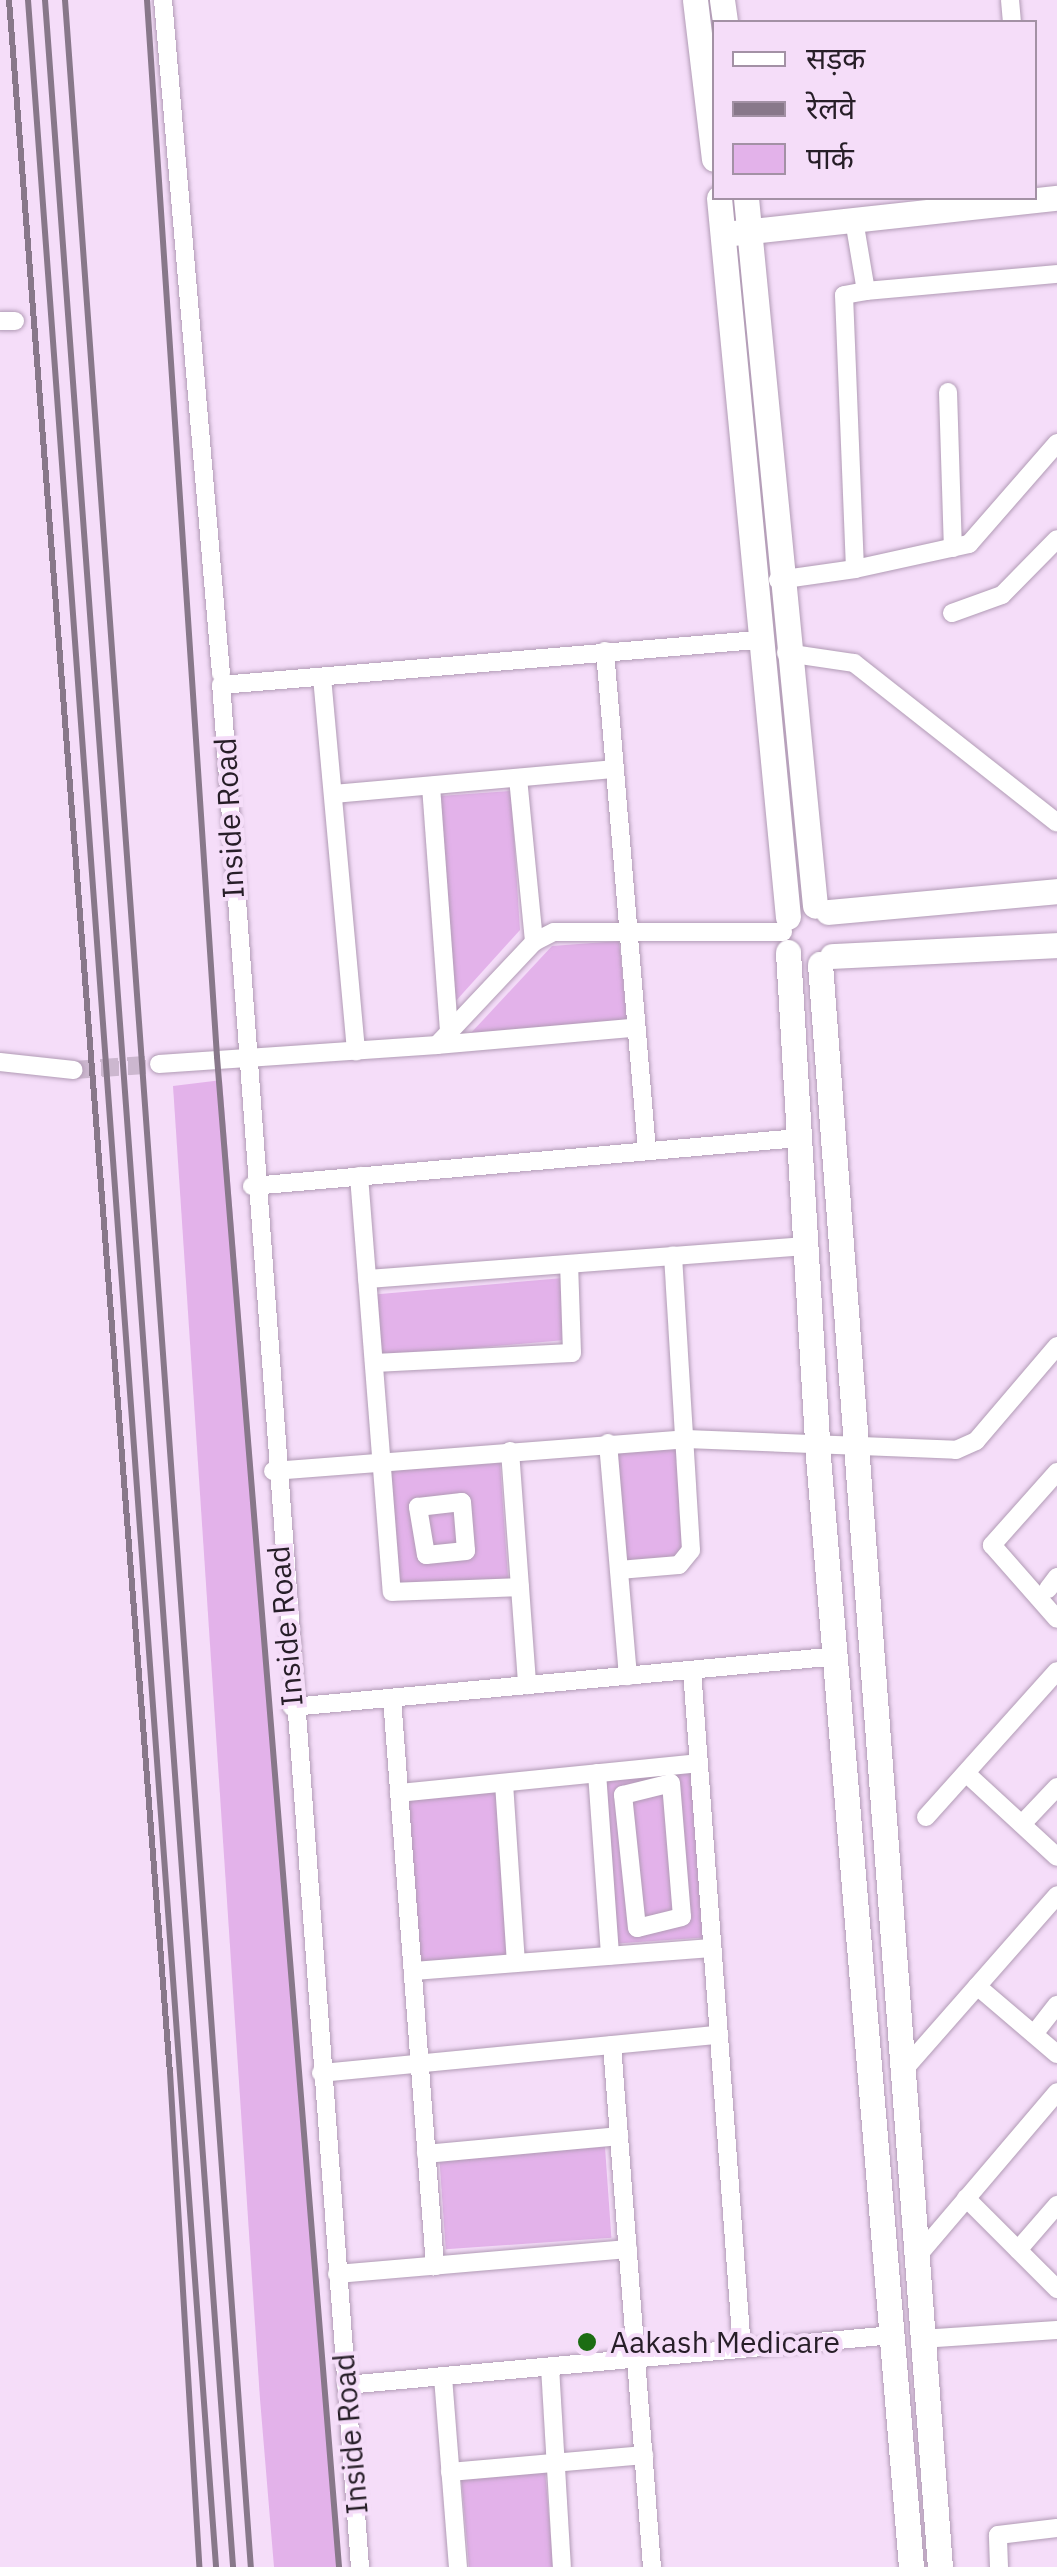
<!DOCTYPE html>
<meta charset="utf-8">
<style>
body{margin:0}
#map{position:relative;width:1057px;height:2567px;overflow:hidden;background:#f5ddf9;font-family:"IBM Plex Sans","Noto Sans Devanagari",sans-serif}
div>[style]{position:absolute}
.green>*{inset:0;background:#e3b2ea;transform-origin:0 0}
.street-tunnel>*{height:18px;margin-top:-9px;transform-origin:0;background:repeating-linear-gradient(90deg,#ccb7cf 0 18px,transparent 0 27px)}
.roads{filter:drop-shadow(0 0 2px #b19bb5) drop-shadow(0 0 2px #b19bb5)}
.street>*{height:18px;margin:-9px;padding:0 9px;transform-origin:9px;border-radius:9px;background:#fff}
.secondary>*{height:25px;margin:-12.5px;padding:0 12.5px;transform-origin:12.5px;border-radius:12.5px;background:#fff}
.rail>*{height:6px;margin:-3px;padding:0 3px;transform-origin:3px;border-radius:3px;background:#88788a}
.dots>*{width:28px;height:28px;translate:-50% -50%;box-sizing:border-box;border:5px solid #f5ddf9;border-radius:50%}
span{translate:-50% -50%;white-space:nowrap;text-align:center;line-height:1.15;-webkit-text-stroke:8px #f5ddf9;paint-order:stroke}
.street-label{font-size:30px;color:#271e28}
.poi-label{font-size:30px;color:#271e28}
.left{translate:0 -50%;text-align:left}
.legend{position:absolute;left:712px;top:20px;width:325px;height:180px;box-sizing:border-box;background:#f5ddf9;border:2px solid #a391a5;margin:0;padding:12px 18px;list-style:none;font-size:30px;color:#271e28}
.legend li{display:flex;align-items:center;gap:20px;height:50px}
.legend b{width:50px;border:2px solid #a391a5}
</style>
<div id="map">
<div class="green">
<i style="clip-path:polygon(511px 791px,520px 930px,454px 1003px,440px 796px)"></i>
<i style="clip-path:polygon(619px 941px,627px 1020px,470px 1034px,552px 946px)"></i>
<i style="clip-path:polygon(222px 1080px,340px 2567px,274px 2567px,260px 2399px,173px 1086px)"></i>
<i style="left:563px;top:1278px;width:62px;height:192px;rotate:85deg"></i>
<i style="left:682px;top:1446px;width:110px;height:65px;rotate:86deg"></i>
<i style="left:500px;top:1463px;width:116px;height:112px;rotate:86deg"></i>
<i style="left:692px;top:1772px;width:166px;height:86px;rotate:86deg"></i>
<i style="left:496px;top:1792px;width:164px;height:88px;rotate:86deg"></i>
<i style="left:605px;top:2147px;width:91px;height:166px;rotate:86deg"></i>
<i style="left:545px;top:2471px;width:96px;height:84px;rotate:85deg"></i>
</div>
<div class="street-tunnel">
<i style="left:74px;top:1070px;width:85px;rotate:-4deg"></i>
</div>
<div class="roads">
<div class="street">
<i style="left:163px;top:0;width:676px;rotate:85.08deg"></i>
<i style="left:1010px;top:0;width:22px;rotate:85deg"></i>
<i style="left:866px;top:291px;width:192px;rotate:-5.1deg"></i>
<i style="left:0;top:321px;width:15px"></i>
<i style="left:948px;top:392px;width:156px;rotate:88.2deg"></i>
<i style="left:855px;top:569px;width:117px;rotate:-12.4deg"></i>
<i style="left:969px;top:544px;width:134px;rotate:-48.9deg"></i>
<i style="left:778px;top:580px;width:78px;rotate:-8.1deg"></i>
<i style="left:855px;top:569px;width:274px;rotate:-92.3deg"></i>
<i style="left:844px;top:295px;width:22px;rotate:-10deg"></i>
<i style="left:866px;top:291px;width:72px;rotate:-99.6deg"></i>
<i style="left:952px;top:613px;width:53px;rotate:-19.8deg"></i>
<i style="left:1002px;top:595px;width:78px;rotate:-45.5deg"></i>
<i style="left:605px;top:651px;width:502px;rotate:85.2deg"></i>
<i style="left:786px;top:653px;width:69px;rotate:8.4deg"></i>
<i style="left:854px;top:663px;width:258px;rotate:38.2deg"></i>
<i style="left:322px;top:677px;width:376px;rotate:84.8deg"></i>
<i style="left:518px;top:778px;width:165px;rotate:84.4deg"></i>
<i style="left:431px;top:786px;width:247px;rotate:85.8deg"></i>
<i style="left:334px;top:794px;width:282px;rotate:-5.1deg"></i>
<i style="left:437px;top:1045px;width:197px;rotate:-5deg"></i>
<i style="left:0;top:1062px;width:74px;rotate:6.2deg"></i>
<i style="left:159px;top:1064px;width:279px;rotate:-3.9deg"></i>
<i style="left:437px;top:1045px;width:141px;rotate:-46.7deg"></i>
<i style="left:534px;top:942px;width:22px;rotate:-27deg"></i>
<i style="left:554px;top:932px;width:229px"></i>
<i style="left:359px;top:1176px;width:417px;rotate:85.5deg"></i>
<i style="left:392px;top:1592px;width:128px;rotate:-2.2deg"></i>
<i style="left:252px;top:1186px;width:548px;rotate:-5.02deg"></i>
<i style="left:367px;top:1279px;width:441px;rotate:-4.3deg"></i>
<i style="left:374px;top:1363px;width:198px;rotate:-2.9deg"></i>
<i style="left:572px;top:1353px;width:89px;rotate:-91.9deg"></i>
<i style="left:608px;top:1443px;width:234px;rotate:85.1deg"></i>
<i style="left:510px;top:1451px;width:235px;rotate:85.8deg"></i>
<i style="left:273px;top:1471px;width:414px;rotate:-4.4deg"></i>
<i style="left:686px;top:1439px;width:270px;rotate:2.3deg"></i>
<i style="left:956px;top:1450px;width:22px;rotate:-24deg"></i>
<i style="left:976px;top:1441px;width:125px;rotate:-49.5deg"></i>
<i style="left:1057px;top:1472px;width:98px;rotate:131.7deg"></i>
<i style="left:992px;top:1545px;width:98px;rotate:48.7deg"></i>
<i style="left:462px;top:1502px;width:49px;rotate:85.3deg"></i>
<i style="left:466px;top:1551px;width:40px;rotate:174.3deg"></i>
<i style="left:426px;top:1555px;width:49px;rotate:-99.5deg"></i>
<i style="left:418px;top:1507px;width:44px;rotate:-6.5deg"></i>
<i style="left:619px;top:1570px;width:60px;rotate:-4.8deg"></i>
<i style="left:679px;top:1565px;width:19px;rotate:-51deg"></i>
<i style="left:691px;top:1550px;width:295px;rotate:-93.5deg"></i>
<i style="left:1048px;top:1589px;width:15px;rotate:-53deg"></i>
<i style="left:692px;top:1670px;width:681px;rotate:85.79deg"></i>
<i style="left:392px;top:1698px;width:570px;rotate:85.67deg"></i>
<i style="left:292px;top:1707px;width:549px;rotate:-5.33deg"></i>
<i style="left:597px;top:1773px;width:183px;rotate:85.9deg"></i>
<i style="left:967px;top:1774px;width:122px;rotate:42.7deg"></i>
<i style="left:504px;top:1783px;width:180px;rotate:86.2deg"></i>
<i style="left:671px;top:1783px;width:134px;rotate:85.3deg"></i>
<i style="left:682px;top:1917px;width:46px;rotate:166.3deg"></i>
<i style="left:637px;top:1928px;width:134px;rotate:-96deg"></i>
<i style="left:623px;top:1795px;width:49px;rotate:-14deg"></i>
<i style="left:399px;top:1793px;width:301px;rotate:-5.7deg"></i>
<i style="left:926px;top:1817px;width:196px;rotate:-48.1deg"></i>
<i style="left:1022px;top:1824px;width:51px;rotate:-46.6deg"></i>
<i style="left:413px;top:1971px;width:300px;rotate:-4.4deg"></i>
<i style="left:977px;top:1986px;width:105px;rotate:40.4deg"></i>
<i style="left:1034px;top:2034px;width:37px;rotate:-52deg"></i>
<i style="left:612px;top:2045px;width:524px;rotate:85.62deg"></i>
<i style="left:321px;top:2073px;width:400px;rotate:-5.5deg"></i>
<i style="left:900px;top:2074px;width:238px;rotate:-48.7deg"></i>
<i style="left:426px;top:2154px;width:194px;rotate:-5.3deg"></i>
<i style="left:966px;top:2198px;width:129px;rotate:45deg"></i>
<i style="left:1018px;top:2250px;width:60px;rotate:-49.1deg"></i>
<i style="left:915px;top:2259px;width:219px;rotate:-49.6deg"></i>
<i style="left:337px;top:2274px;width:292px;rotate:-4.9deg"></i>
<i style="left:921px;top:2339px;width:136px;rotate:-3.8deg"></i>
<i style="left:550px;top:2367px;width:200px;rotate:86.6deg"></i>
<i style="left:443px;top:2377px;width:191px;rotate:85.5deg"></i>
<i style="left:346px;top:2385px;width:549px;rotate:-5.22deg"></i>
<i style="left:450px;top:2472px;width:195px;rotate:-5deg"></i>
<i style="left:360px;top:2567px;width:1887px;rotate:-94.22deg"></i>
<i style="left:221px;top:685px;width:538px;rotate:-4.8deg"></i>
<i style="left:999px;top:2567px;width:32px;rotate:-92deg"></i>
<i style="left:998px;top:2535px;width:59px;rotate:-6.8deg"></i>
</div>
<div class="secondary">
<i style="left:695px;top:0;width:160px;rotate:83.2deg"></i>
<i style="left:722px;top:0;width:22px;rotate:82deg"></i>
<i style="left:719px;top:198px;width:722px;rotate:84.52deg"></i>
<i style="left:746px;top:198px;width:711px;rotate:84.43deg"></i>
<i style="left:733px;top:233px;width:326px;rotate:-6.2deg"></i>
<i style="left:828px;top:912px;width:230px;rotate:-5.2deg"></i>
<i style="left:788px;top:952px;width:494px;rotate:86.6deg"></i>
<i style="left:817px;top:1445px;width:1126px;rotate:85.21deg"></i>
<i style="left:832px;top:956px;width:225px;rotate:-2.8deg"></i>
<i style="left:820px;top:964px;width:1607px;rotate:85.72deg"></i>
</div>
</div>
<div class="rail">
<i style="left:9px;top:0;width:2078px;rotate:85.56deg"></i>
<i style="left:170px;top:2072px;width:496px;rotate:86.6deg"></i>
<i style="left:28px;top:0;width:2574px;rotate:85.81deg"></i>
<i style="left:45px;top:0;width:2574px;rotate:85.81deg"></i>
<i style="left:65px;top:0;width:2574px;rotate:85.86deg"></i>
<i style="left:147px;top:0;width:1059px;rotate:86.21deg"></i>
<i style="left:217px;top:1057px;width:1515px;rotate:85.38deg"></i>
</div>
<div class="dots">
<i style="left:587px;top:2342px;background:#1c6d13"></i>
</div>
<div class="street-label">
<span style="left:229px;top:818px;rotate:-93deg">Inside Road</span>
<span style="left:285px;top:1626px;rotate:-95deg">Inside Road</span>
<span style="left:350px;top:2434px;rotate:-95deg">Inside Road</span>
</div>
<div class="poi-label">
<span class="left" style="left:610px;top:2342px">Aakash Medicare</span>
</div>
<ul class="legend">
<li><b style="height:12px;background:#fff"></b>सड़क</li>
<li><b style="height:12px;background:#88788a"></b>रेलवे</li>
<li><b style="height:28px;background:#e3b2ea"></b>पार्क</li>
</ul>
</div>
